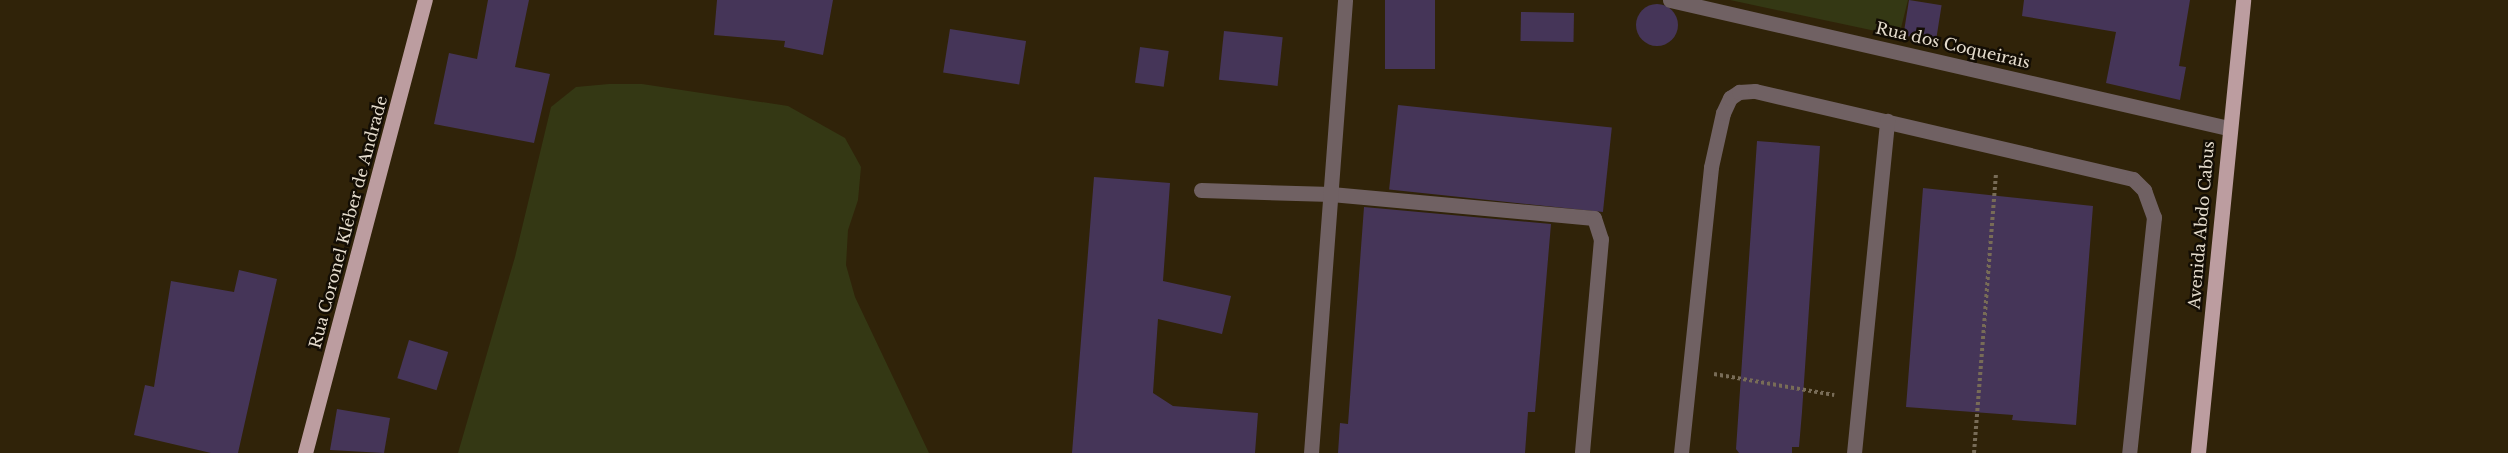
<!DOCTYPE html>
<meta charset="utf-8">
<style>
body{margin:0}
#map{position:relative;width:2508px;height:453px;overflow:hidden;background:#302309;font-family:"Libre Baskerville",serif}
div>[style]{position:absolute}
.green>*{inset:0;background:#343814}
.building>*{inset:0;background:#453558;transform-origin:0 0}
.round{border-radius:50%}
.path>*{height:4px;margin-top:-2px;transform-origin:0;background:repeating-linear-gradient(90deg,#786c57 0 3px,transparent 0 6px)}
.minor>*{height:15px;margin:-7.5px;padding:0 7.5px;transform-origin:7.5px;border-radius:7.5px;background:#706163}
.major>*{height:15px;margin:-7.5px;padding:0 7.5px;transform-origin:7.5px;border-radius:7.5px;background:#bc9da0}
span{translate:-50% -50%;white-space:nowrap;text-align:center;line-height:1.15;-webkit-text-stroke:5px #130d04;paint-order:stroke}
.street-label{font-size:16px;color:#e5dccd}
</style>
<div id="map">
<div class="green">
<i style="clip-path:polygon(1730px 0,1908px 0,1899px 36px)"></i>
<i style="clip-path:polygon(609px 84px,642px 84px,788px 106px,845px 138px,861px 167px,858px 200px,848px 230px,846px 265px,855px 297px,929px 453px,458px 453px,515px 257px,551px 107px,576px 87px)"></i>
</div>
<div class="building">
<i style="clip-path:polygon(488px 0,529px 0,515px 67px,550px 74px,534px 143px,434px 124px,449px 53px,477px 59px)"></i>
<i style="clip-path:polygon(717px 0,833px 0,823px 55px,784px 47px,785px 41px,714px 35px)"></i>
<i style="left:1385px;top:0;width:50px;height:69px"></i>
<i style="left:1909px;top:0;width:33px;height:36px;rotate:9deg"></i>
<i style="clip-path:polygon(2024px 0,2190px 0,2179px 66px,2186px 67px,2180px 100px,2106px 83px,2116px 32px,2022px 16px)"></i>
<i class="round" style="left:1636px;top:4px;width:42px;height:42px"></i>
<i style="left:1521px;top:12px;width:53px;height:29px;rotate:1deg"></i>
<i style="left:950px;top:29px;width:77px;height:44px;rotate:9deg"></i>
<i style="left:1224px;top:31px;width:59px;height:49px;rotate:6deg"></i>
<i style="left:1140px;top:47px;width:29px;height:36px;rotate:8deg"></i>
<i style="left:1398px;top:105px;width:215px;height:85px;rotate:6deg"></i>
<i style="clip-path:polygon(1757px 141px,1820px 146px,1802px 412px,1799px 447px,1792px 447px,1792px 453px,1739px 453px,1736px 449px)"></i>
<i style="clip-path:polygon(1094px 177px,1170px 183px,1163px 281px,1231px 296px,1222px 334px,1158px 319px,1153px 393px,1173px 406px,1258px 413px,1255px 453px,1072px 453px)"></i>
<i style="clip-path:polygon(1923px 188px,2093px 206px,2076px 425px,2012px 420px,2013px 415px,1906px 407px)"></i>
<i style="clip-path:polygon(1364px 207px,1551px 224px,1535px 412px,1528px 412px,1525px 453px,1338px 453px,1340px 423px,1348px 424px)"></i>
<i style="clip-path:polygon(239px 270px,277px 279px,238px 453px,211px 453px,134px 435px,145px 385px,154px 387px,171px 281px,234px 292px)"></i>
<i style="left:409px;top:340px;width:41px;height:40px;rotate:17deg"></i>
<i style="clip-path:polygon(337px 409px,390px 418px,384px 453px,330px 450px)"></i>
</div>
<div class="path">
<i style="left:1714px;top:374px;width:122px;rotate:9.9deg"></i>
<i style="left:1974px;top:453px;width:281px;rotate:-85.5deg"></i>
</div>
<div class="minor">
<i style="left:1670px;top:0;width:572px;rotate:12.92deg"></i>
<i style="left:1201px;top:190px;width:130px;rotate:1.8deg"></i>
<i style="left:1331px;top:194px;width:264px;rotate:5.2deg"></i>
<i style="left:1594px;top:218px;width:22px;rotate:72deg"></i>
<i style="left:1601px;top:239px;width:215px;rotate:95.1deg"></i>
<i style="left:1311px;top:453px;width:454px;rotate:-85.7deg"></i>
<i style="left:1681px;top:453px;width:288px;rotate:-84deg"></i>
<i style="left:1711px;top:167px;width:55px;rotate:-77.5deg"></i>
<i style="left:1723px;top:113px;width:17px;rotate:-65deg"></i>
<i style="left:1730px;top:98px;width:11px;rotate:-34deg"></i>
<i style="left:1739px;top:92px;width:16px;rotate:-4deg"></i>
<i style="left:1755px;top:91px;width:388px;rotate:13.1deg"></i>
<i style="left:2133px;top:179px;width:16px;rotate:45deg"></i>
<i style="left:2144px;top:190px;width:29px;rotate:70deg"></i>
<i style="left:2154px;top:217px;width:237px;rotate:96deg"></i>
<i style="left:1854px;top:453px;width:334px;rotate:-84.3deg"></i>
</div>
<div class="major">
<i style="left:305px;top:453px;width:469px;rotate:-75.2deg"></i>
<i style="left:2198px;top:453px;width:455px;rotate:-84.3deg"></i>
</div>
<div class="street-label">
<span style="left:1953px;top:45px;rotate:13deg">Rua dos Coqueirais</span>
<span style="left:348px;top:222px;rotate:-75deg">Rua Coronel Kléber de Andrade</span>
<span style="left:2201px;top:225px;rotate:-85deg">Avenida Abdo Cabus</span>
</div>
</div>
